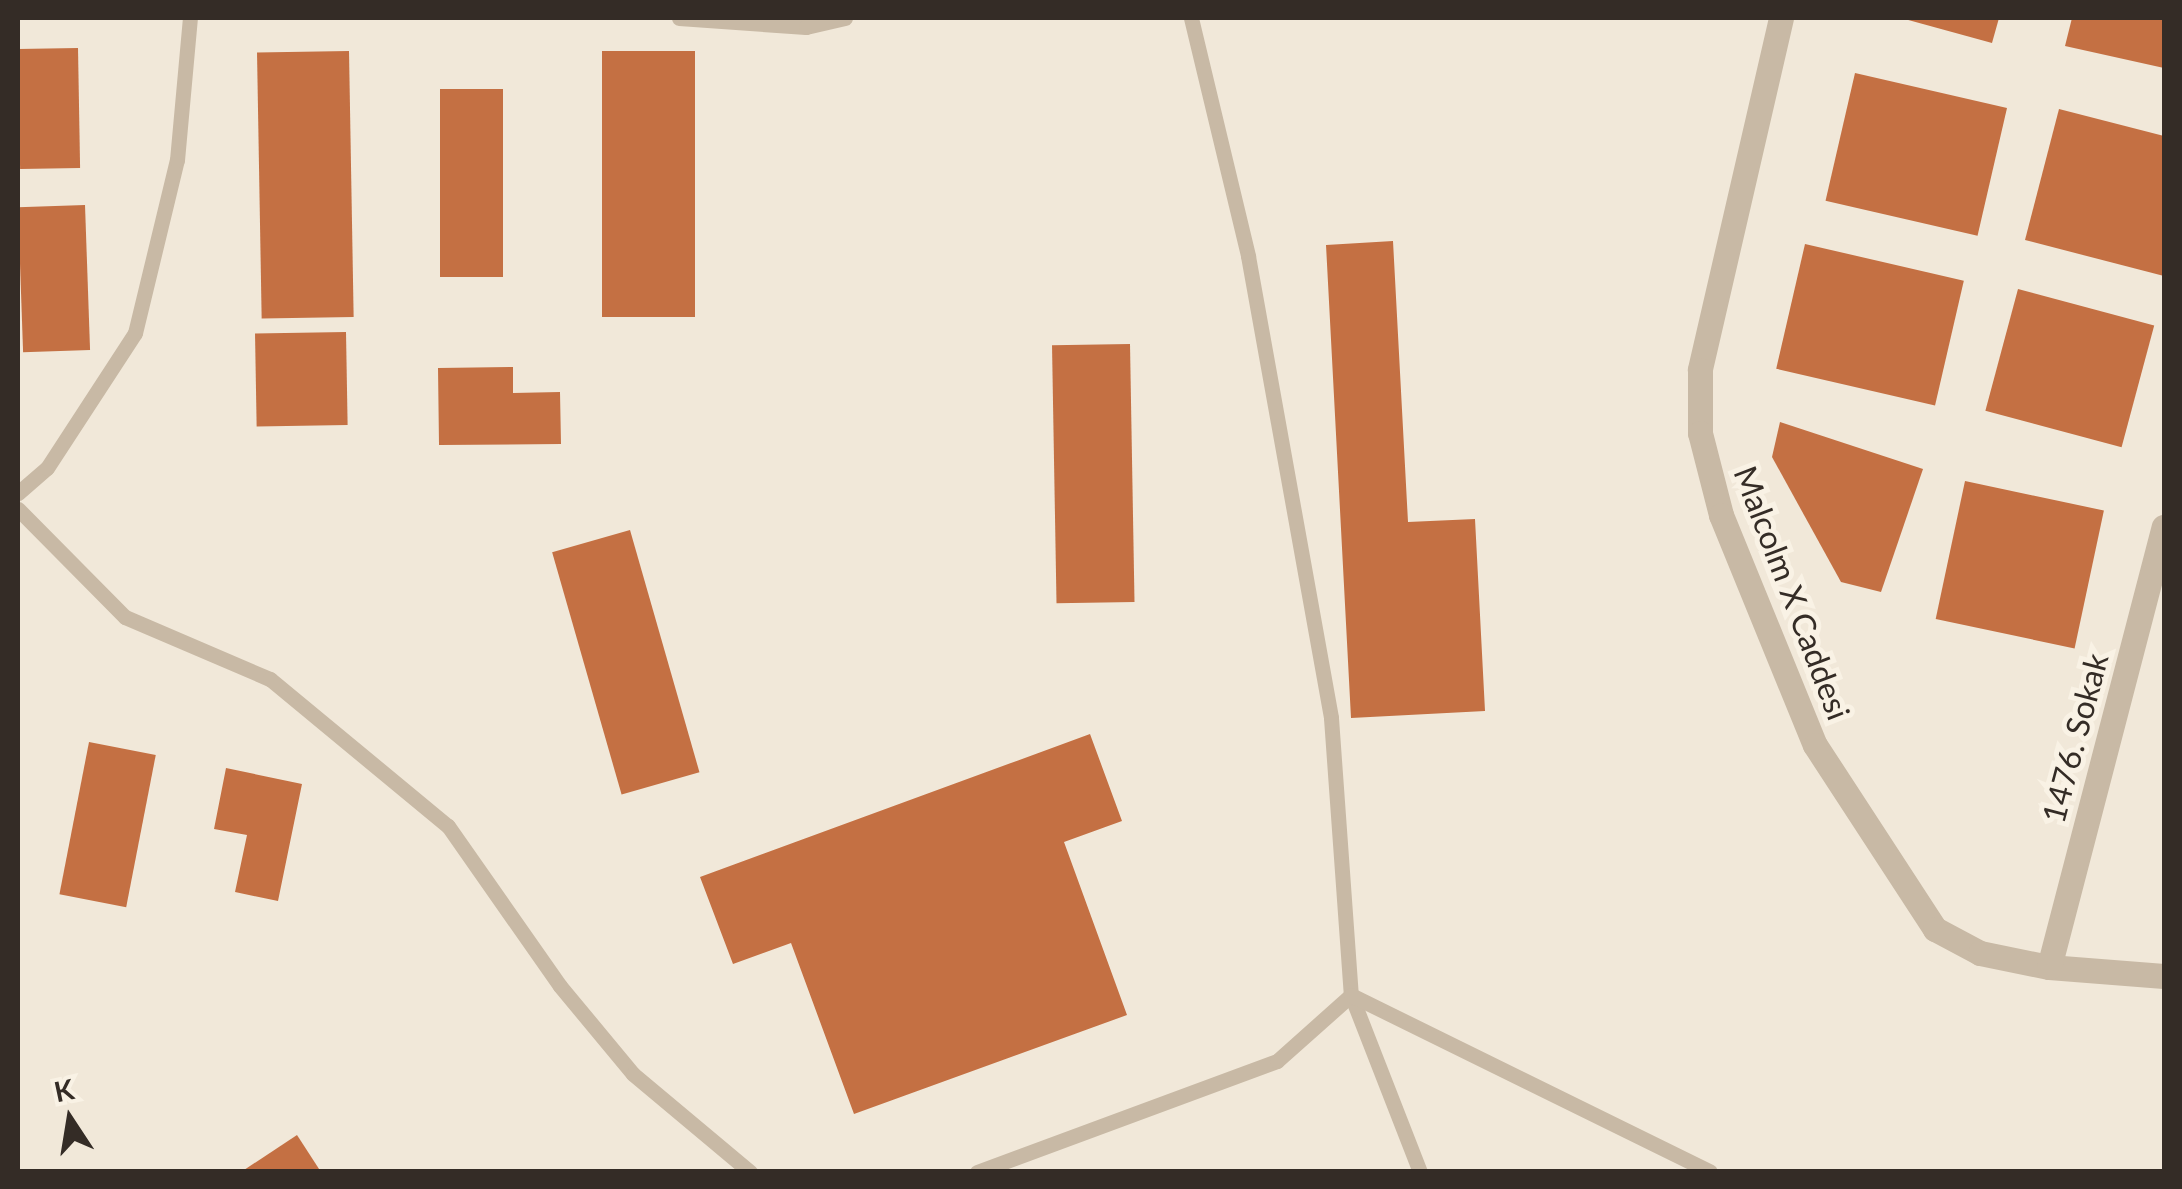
<!DOCTYPE html>
<style>
body{margin:0}
#map{position:relative;width:2182px;height:1189px;overflow:hidden;background:#f1e8d9;font-family:Lato,sans-serif}
div>[style]{position:absolute}
.building>*{inset:0;background:#c47043;transform-origin:0 0}
.lane>*{height:15px;margin:-7.5px;padding:0 7.5px;transform-origin:7.5px;border-radius:7.5px;background:#c8b9a5}
.street>*{height:25px;margin:-12.5px;padding:0 12.5px;transform-origin:12.5px;border-radius:12.5px;background:#c8b9a5}
span{translate:-50% -50%;white-space:nowrap;text-align:center;line-height:1.15;-webkit-text-stroke:10px #f9f2e5;paint-order:stroke}
.street-label{font-size:32px;color:#342c26}
.frame{position:absolute;inset:0;border:20px solid #342c26;pointer-events:none}
.north{position:absolute;left:20px;top:1069px;width:100px;height:100px;-webkit-text-stroke:8px #f9f2e5;paint-order:stroke;rotate:348deg;font-size:28px;font-weight:700;line-height:40px;text-align:center;color:#342c26}
.north::after{content:'';display:block;margin:auto;width:35px;height:45px;background:#342c26;clip-path:polygon(50% 0,100% 100%,50% 72%,0 100%)}
</style>
<div id="map">
<div class="building">
<i style="clip-path:polygon(1901px 18px,1999px 18px,1992px 43px)"></i>
<i style="clip-path:polygon(2072px 18px,2164px 18px,2164px 68px,2065px 46px)"></i>
<i style="left:78px;top:48px;width:120px;height:60px;rotate:89deg"></i>
<i style="left:349px;top:51px;width:266px;height:92px;rotate:89deg"></i>
<i style="left:695px;top:51px;width:266px;height:93px;rotate:90deg"></i>
<i style="left:1855px;top:73px;width:156px;height:131px;rotate:13deg"></i>
<i style="left:440px;top:89px;width:63px;height:188px"></i>
<i style="clip-path:polygon(2059px 109px,2164px 136px,2164px 276px,2025px 240px)"></i>
<i style="left:85px;top:205px;width:145px;height:67px;rotate:88deg"></i>
<i style="clip-path:polygon(1393px 241px,1408px 522px,1475px 519px,1485px 711px,1351px 718px,1326px 245px)"></i>
<i style="left:1805px;top:244px;width:163px;height:128px;rotate:13deg"></i>
<i style="left:2018px;top:289px;width:141px;height:126px;rotate:15deg"></i>
<i style="left:346px;top:332px;width:93px;height:91px;rotate:89deg"></i>
<i style="left:1130px;top:344px;width:258px;height:78px;rotate:89deg"></i>
<i style="clip-path:polygon(513px 367px,513px 393px,560px 392px,561px 444px,439px 445px,438px 368px)"></i>
<i style="clip-path:polygon(1780px 422px,1923px 469px,1881px 592px,1841px 582px,1772px 457px)"></i>
<i style="left:1965px;top:481px;width:142px;height:141px;rotate:12deg"></i>
<i style="left:630px;top:530px;width:252px;height:81px;rotate:74deg"></i>
<i style="clip-path:polygon(1090px 734px,1122px 821px,1064px 842px,1127px 1015px,854px 1114px,791px 943px,733px 964px,700px 877px)"></i>
<i style="left:89px;top:742px;width:68px;height:155px;rotate:11deg"></i>
<i style="clip-path:polygon(226px 768px,302px 784px,278px 901px,235px 892px,247px 835px,214px 829px)"></i>
<i style="clip-path:polygon(297px 1135px,321px 1172px,241px 1172px)"></i>
</div>
<div class="lane">
<i style="left:679px;top:18px;width:127px;rotate:4.1deg"></i>
<i style="left:806px;top:27px;width:40px;rotate:-13deg"></i>
<i style="left:1191px;top:18px;width:245px;rotate:76.5deg"></i>
<i style="left:1248px;top:256px;width:469px;rotate:79.8deg"></i>
<i style="left:1331px;top:718px;width:278px;rotate:85.9deg"></i>
<i style="left:1351px;top:995px;width:190px;rotate:68.7deg"></i>
<i style="left:18px;top:493px;width:38px;rotate:-41deg"></i>
<i style="left:47px;top:468px;width:161px;rotate:-56.9deg"></i>
<i style="left:135px;top:333px;width:178px;rotate:-76.4deg"></i>
<i style="left:177px;top:160px;width:143px;rotate:-84.8deg"></i>
<i style="left:18px;top:509px;width:152px;rotate:45.3deg"></i>
<i style="left:125px;top:617px;width:158px;rotate:23.2deg"></i>
<i style="left:270px;top:679px;width:231px;rotate:39.6deg"></i>
<i style="left:448px;top:826px;width:195px;rotate:55deg"></i>
<i style="left:560px;top:986px;width:114px;rotate:50.3deg"></i>
<i style="left:633px;top:1074px;width:153px;rotate:39.9deg"></i>
<i style="left:977px;top:1172px;width:320px;rotate:-20.3deg"></i>
<i style="left:1277px;top:1061px;width:99px;rotate:-41.7deg"></i>
<i style="left:1351px;top:995px;width:400px;rotate:26.2deg"></i>
</div>
<div class="street">
<i style="left:1781px;top:18px;width:361px;rotate:103deg"></i>
<i style="left:1700px;top:370px;width:63px;rotate:90deg"></i>
<i style="left:1700px;top:433px;width:85px;rotate:75.6deg"></i>
<i style="left:1721px;top:515px;width:248px;rotate:67.8deg"></i>
<i style="left:1815px;top:745px;width:220px;rotate:56.9deg"></i>
<i style="left:1935px;top:929px;width:51px;rotate:28.1deg"></i>
<i style="left:1980px;top:953px;width:70px;rotate:11.5deg"></i>
<i style="left:2049px;top:967px;width:115px;rotate:4.5deg"></i>
<i style="left:2049px;top:967px;width:455px;rotate:-75.4deg"></i>
</div>
<div class="street-label">
<span style="left:1792px;top:593px;rotate:69deg">Malcolm X Caddesi</span>
<span style="left:2075px;top:738px;rotate:-75deg">1476. Sokak</span>
</div>
<div class="frame"></div>
<div class="north">K</div>
</div>
